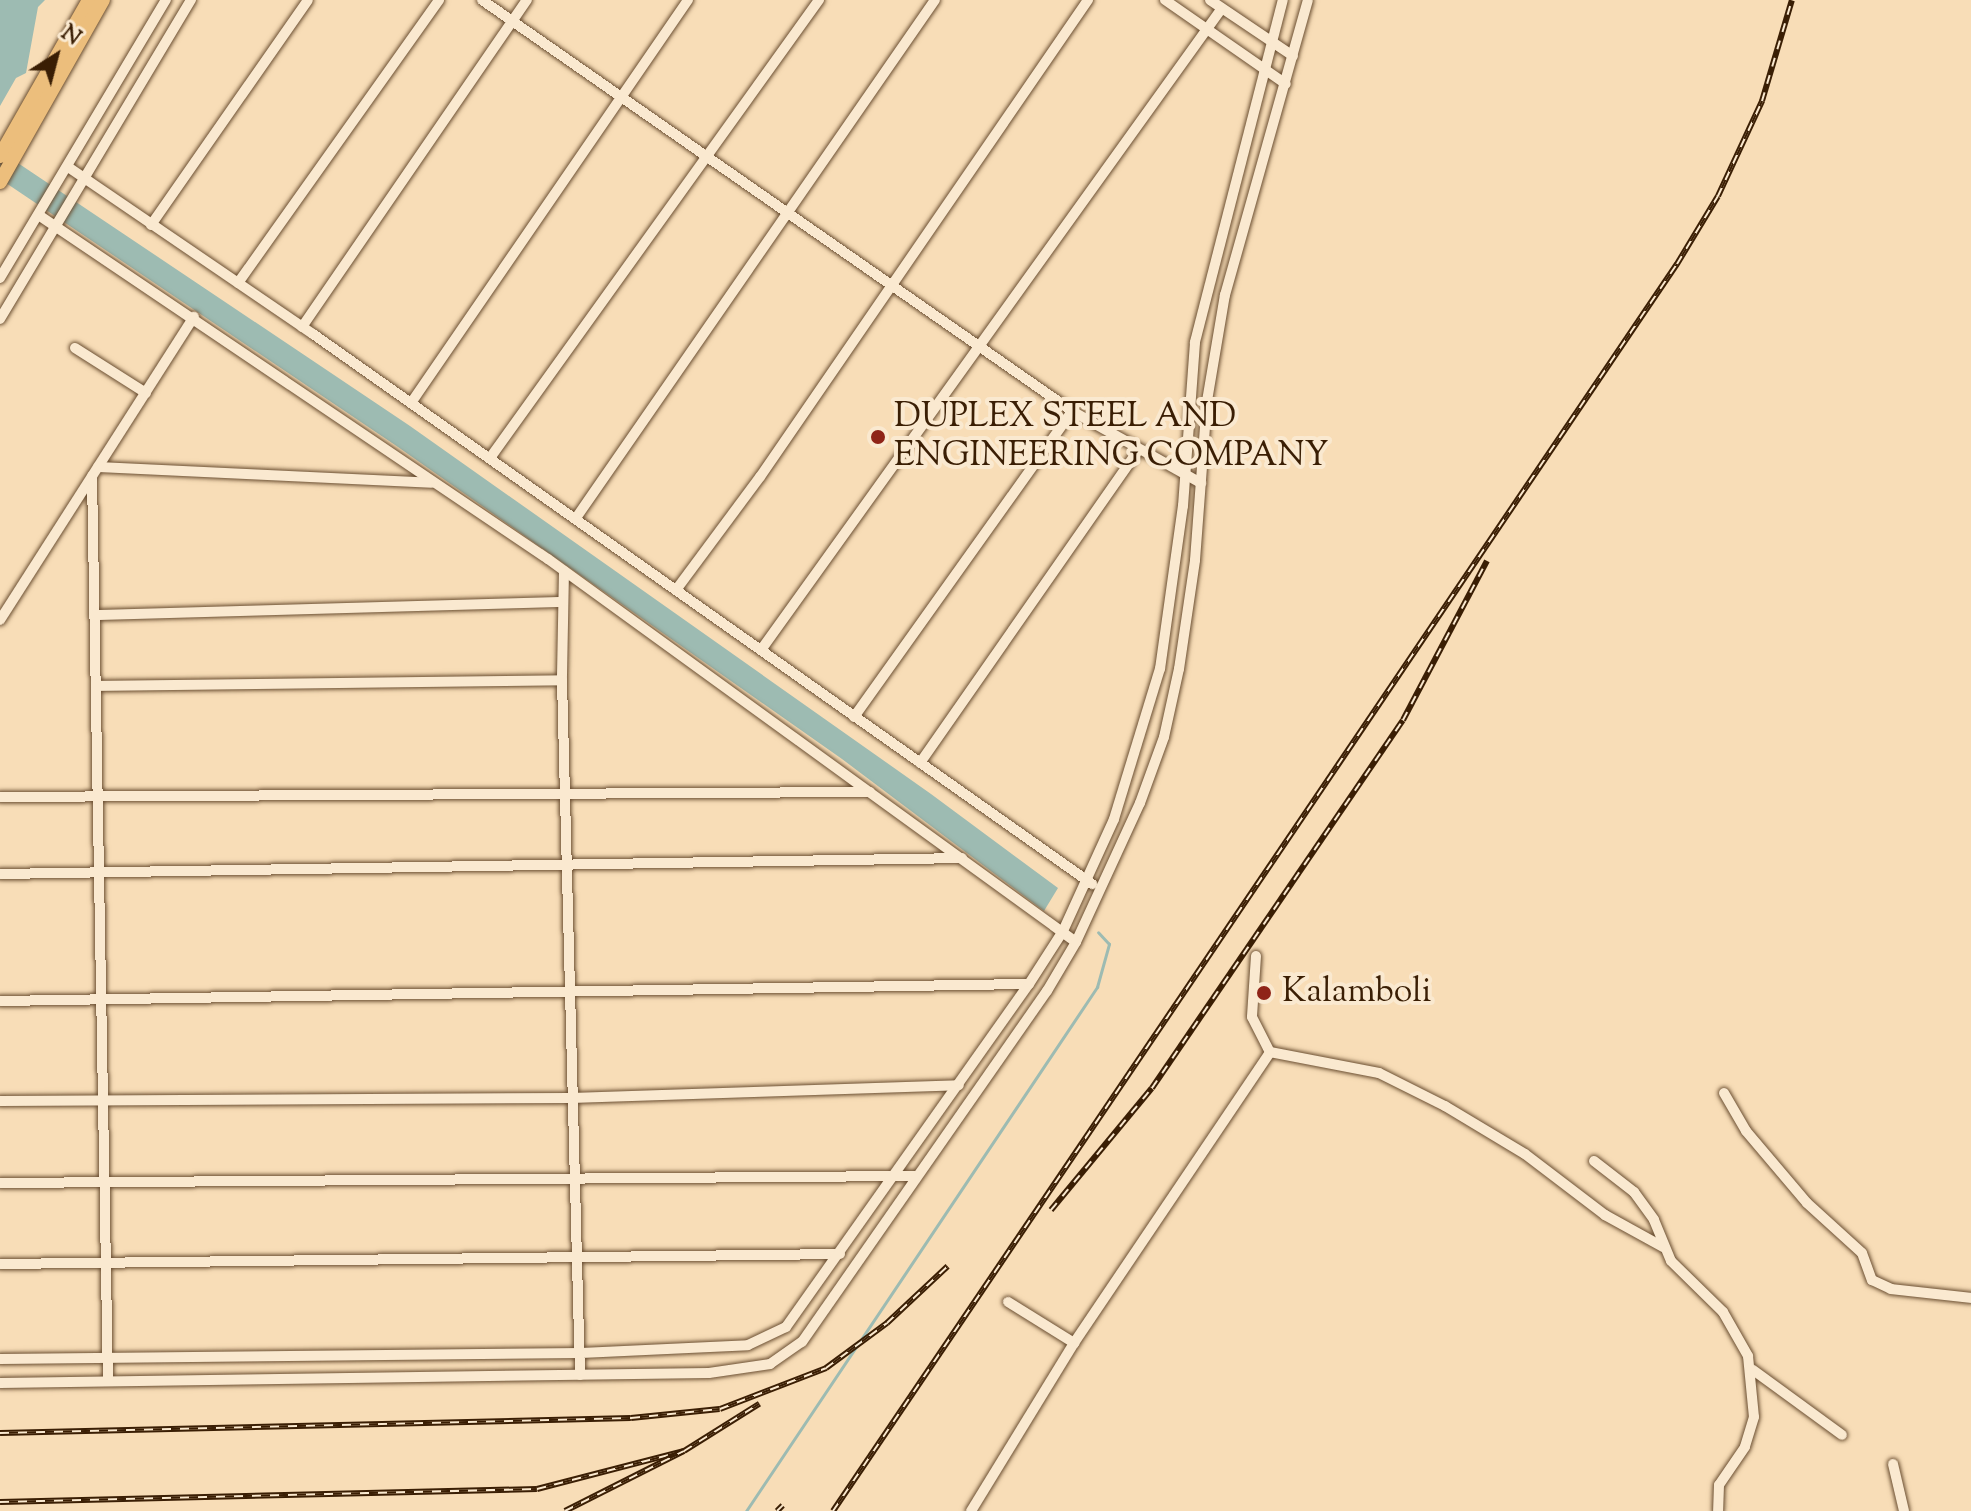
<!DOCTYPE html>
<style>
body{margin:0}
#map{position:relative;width:1971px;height:1511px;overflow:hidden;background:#f8ddb7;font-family:"Sorts Mill Goudy",serif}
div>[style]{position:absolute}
.water>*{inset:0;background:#9dbbb2}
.stream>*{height:3px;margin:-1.5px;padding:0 1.5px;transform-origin:1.5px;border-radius:1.5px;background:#9dbbb2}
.roads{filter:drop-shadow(0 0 2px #6a4e31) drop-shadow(0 0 2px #6a4e31)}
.minor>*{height:10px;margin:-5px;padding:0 5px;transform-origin:5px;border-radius:5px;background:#fae9d0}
.highway>*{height:14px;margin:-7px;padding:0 7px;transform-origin:7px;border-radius:7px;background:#ecbe7c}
.rail>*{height:6px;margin-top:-3px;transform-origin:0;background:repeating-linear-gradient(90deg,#fae9d0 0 9px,#3a1e04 0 18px);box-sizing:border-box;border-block:2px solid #3a1e04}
.dots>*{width:22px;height:22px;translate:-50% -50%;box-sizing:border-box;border:4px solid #fae9d0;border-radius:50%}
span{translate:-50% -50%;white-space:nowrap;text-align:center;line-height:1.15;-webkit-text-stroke:8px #fae9d0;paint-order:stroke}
.poi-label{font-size:34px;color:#3a1e04}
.left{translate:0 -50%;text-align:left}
.north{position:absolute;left:16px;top:16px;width:80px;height:80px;-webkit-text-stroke:6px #fae9d0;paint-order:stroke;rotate:36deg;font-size:22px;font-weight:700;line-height:32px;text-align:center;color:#3a1e04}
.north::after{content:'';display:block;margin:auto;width:28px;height:36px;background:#3a1e04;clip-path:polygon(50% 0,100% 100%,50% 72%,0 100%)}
</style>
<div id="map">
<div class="water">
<i style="clip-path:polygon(0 0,45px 0,38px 7px,26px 73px,16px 78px,0 106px)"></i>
<i style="clip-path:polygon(0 151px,410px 426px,931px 794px,1058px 888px,1044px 911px,842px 759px,398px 447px,0 179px)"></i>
</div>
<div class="stream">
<i style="left:746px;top:1511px;width:631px;rotate:-56.18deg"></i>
<i style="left:1097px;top:987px;width:45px;rotate:-74.4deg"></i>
<i style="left:1109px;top:944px;width:16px;rotate:-133deg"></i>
</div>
<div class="roads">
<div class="minor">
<i style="left:482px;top:0;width:719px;rotate:34.86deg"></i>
<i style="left:1072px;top:411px;width:148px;rotate:29.2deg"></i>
<i style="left:1165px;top:0;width:147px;rotate:34.8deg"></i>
<i style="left:1210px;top:0;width:100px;rotate:34deg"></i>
<i style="left:68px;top:167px;width:297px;rotate:34.3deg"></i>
<i style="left:313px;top:334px;width:954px;rotate:35.22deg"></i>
<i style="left:40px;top:216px;width:613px;rotate:34.03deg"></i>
<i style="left:548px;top:559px;width:652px;rotate:35.96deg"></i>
<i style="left:151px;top:225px;width:274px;rotate:-55.1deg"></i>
<i style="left:0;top:278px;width:324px;rotate:-59.2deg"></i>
<i style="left:238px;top:283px;width:347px;rotate:-54.6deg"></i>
<i style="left:0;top:319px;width:372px;rotate:-59.1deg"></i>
<i style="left:302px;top:327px;width:397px;rotate:-55.5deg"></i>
<i style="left:75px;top:348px;width:84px;rotate:32.4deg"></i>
<i style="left:411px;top:403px;width:489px;rotate:-55.5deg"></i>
<i style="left:490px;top:458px;width:564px;rotate:-54.31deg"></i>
<i style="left:98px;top:467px;width:334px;rotate:2.7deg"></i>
<i style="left:92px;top:476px;width:905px;rotate:88.99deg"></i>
<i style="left:576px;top:518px;width:630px;rotate:-55.28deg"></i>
<i style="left:564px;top:571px;width:109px;rotate:91.1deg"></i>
<i style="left:562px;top:680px;width:695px;rotate:88.52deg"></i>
<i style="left:676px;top:590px;width:141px;rotate:-53.4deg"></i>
<i style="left:760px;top:477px;width:579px;rotate:-55.49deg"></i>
<i style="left:95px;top:615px;width:468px;rotate:-1.6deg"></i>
<i style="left:0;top:620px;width:360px;rotate:-57.4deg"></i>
<i style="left:761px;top:650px;width:790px;rotate:-54.32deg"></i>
<i style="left:96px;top:686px;width:466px;rotate:-0.7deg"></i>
<i style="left:854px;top:717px;width:376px;rotate:-54.5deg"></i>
<i style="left:920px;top:763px;width:381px;rotate:-55.1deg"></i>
<i style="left:0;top:797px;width:870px;rotate:-0.33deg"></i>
<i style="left:0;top:874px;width:962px;rotate:-0.95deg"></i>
<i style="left:1256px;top:956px;width:61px;rotate:93.8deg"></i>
<i style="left:1252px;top:1017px;width:39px;rotate:63deg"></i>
<i style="left:1270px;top:1052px;width:111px;rotate:10.9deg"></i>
<i style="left:1379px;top:1073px;width:74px;rotate:26.6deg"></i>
<i style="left:1445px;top:1106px;width:93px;rotate:31deg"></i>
<i style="left:1525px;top:1154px;width:101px;rotate:37.3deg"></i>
<i style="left:1605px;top:1215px;width:66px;rotate:28.9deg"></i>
<i style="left:0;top:1001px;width:1029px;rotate:-0.95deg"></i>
<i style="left:1724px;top:1093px;width:44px;rotate:59.9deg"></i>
<i style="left:1746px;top:1131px;width:94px;rotate:49.7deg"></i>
<i style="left:1807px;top:1203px;width:74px;rotate:42.3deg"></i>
<i style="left:1862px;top:1253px;width:29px;rotate:70deg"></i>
<i style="left:1872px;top:1280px;width:21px;rotate:25deg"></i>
<i style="left:1891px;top:1289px;width:81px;rotate:6.4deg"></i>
<i style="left:0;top:1101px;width:571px;rotate:-0.3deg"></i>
<i style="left:571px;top:1098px;width:388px;rotate:-1.9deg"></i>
<i style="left:1594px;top:1161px;width:51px;rotate:37.8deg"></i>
<i style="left:1634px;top:1192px;width:34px;rotate:54deg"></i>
<i style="left:1654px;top:1220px;width:44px;rotate:67.5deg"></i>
<i style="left:1671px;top:1261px;width:73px;rotate:44.4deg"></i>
<i style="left:1723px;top:1312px;width:51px;rotate:60.4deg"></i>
<i style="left:1748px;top:1356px;width:61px;rotate:84.4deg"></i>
<i style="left:1754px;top:1417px;width:31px;rotate:107deg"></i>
<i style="left:1745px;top:1447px;width:46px;rotate:124.4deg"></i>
<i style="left:1719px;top:1485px;width:26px;rotate:92deg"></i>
<i style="left:0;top:1183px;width:916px;rotate:-0.44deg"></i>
<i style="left:0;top:1264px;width:840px;rotate:-0.68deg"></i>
<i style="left:1008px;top:1302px;width:78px;rotate:31.8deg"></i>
<i style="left:1074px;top:1343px;width:351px;rotate:-56deg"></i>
<i style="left:0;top:1359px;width:581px;rotate:-0.59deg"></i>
<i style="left:581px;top:1353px;width:167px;rotate:-2.7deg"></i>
<i style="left:748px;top:1345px;width:42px;rotate:-25.3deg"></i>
<i style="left:786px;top:1327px;width:420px;rotate:-54.7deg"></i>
<i style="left:1029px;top:984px;width:63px;rotate:-57.3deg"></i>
<i style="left:1063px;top:931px;width:123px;rotate:-65.5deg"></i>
<i style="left:1114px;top:819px;width:157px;rotate:-73deg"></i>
<i style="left:1160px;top:669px;width:165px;rotate:-82deg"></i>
<i style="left:1183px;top:506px;width:164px;rotate:-85.8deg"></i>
<i style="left:1195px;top:342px;width:353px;rotate:-75.6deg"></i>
<i style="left:1753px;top:1370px;width:110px;rotate:36.1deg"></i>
<i style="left:0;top:1383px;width:709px;rotate:-0.81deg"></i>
<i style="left:709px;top:1373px;width:62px;rotate:-8.4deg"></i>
<i style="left:770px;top:1364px;width:39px;rotate:-35deg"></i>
<i style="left:802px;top:1342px;width:428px;rotate:-55.1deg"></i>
<i style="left:1047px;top:991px;width:57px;rotate:-59.4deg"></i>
<i style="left:1076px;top:942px;width:153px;rotate:-65.3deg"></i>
<i style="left:1140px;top:803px;width:70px;rotate:-70deg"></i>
<i style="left:1164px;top:737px;width:70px;rotate:-77.6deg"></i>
<i style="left:1179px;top:669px;width:110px;rotate:-81.6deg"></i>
<i style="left:1195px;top:560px;width:159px;rotate:-85.7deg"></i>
<i style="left:1207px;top:401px;width:108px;rotate:-80.4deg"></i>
<i style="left:1225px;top:295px;width:306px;rotate:-74.3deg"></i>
<i style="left:1893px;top:1464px;width:48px;rotate:76.8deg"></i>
<i style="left:971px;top:1511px;width:197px;rotate:-58.5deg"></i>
</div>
<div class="highway">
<i style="left:0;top:156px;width:180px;rotate:-60.3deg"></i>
<i style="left:0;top:182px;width:209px;rotate:-60.5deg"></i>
</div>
</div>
<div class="rail">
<i style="left:1051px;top:1210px;width:158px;rotate:-50.4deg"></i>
<i style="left:1152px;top:1088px;width:445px;rotate:-55.7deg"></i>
<i style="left:1403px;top:720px;width:180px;rotate:-62.2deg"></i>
<i style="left:0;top:1433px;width:631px;rotate:-1.36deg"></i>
<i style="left:631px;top:1418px;width:89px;rotate:-5.8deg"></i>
<i style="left:720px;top:1409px;width:114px;rotate:-21.1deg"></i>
<i style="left:826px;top:1368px;width:76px;rotate:-36.4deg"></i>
<i style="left:887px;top:1323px;width:83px;rotate:-43.1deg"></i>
<i style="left:0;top:1502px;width:537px;rotate:-1.39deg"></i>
<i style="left:537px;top:1489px;width:152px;rotate:-14.5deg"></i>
<i style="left:565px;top:1511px;width:133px;rotate:-26.8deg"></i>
<i style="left:684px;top:1451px;width:89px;rotate:-32.1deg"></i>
<i style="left:777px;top:1511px;width:8px;rotate:-45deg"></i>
<i style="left:833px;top:1511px;width:1506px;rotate:-55.91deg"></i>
<i style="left:1677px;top:264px;width:79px;rotate:-58.9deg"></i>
<i style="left:1718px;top:196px;width:105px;rotate:-65.1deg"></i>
<i style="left:1762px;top:101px;width:105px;rotate:-73.5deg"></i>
</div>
<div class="dots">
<i style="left:878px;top:437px;background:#8f2418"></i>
<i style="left:1264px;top:993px;background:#8f2418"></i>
</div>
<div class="poi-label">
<span class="left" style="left:894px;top:437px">DUPLEX STEEL AND<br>ENGINEERING COMPANY</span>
<span class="left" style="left:1282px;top:993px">Kalamboli</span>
</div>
<div class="north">N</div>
</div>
